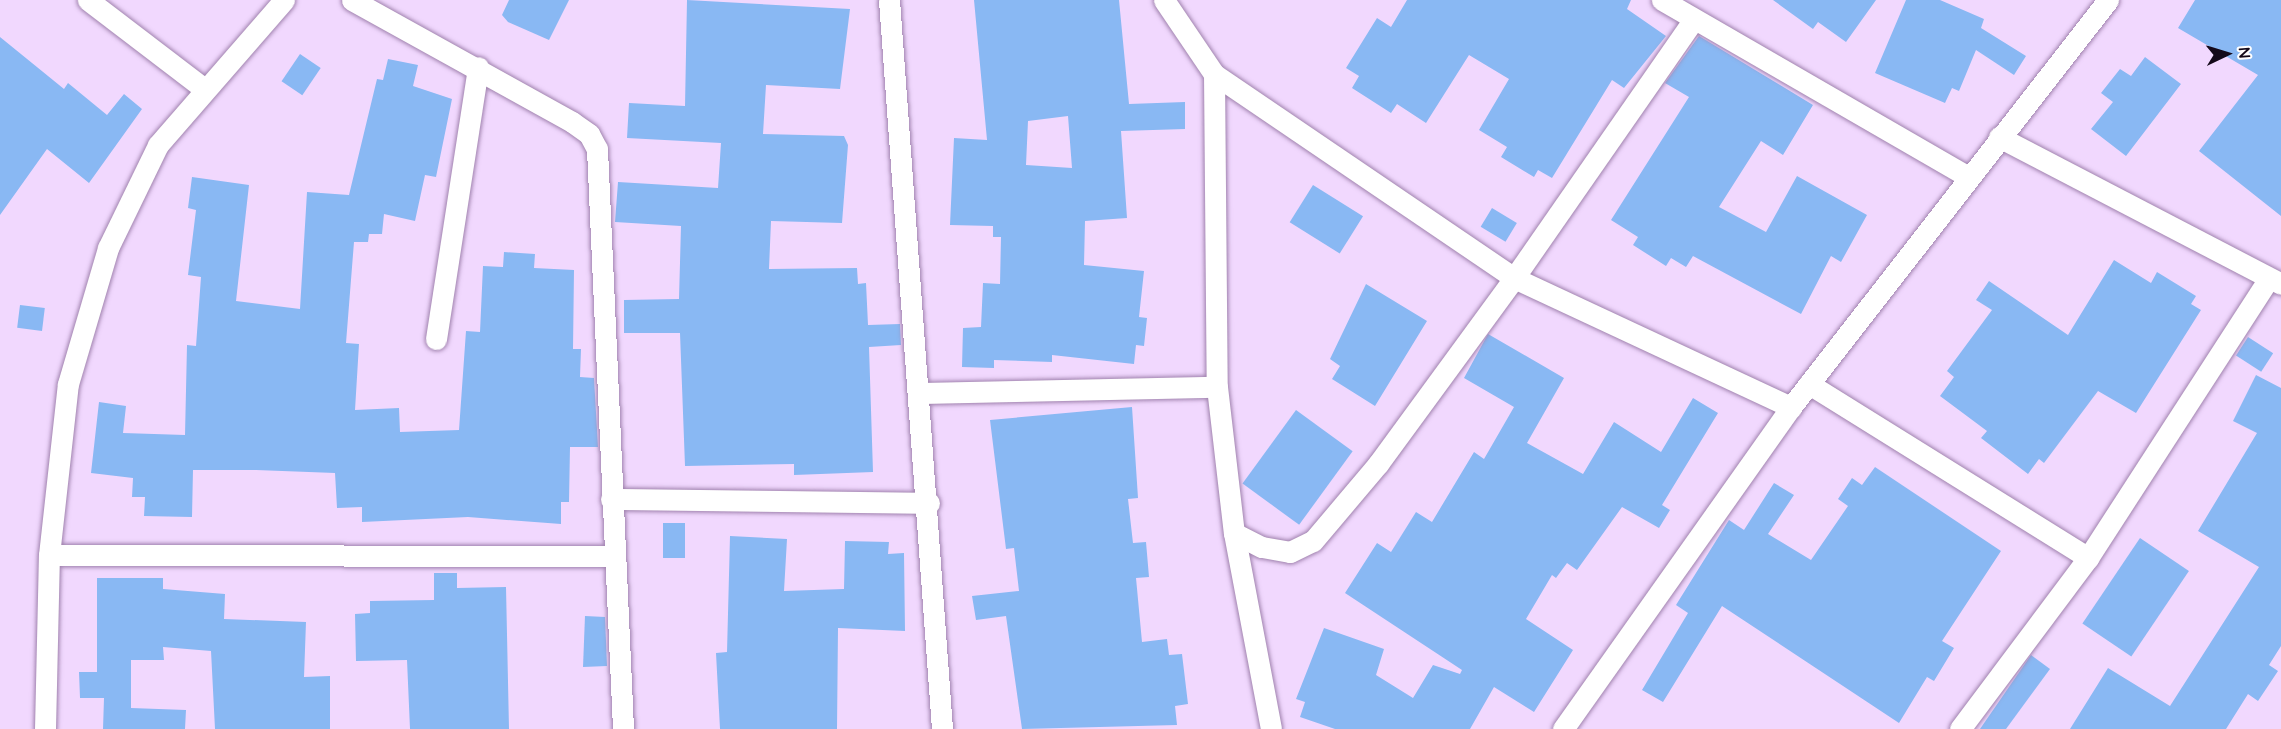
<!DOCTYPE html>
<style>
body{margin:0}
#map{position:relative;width:2281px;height:729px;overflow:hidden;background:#f1d8fe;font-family:Quicksand,sans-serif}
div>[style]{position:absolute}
.building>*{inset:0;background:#89b8f3;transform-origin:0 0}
.roads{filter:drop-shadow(0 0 2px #a082ae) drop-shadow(0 0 2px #a082ae)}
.minor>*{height:21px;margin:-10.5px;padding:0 10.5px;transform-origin:10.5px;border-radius:10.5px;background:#fff}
span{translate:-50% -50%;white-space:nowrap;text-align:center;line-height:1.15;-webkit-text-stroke:5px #fff;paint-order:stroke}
.north{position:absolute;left:2197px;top:24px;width:60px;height:60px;-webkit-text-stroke:4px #fff;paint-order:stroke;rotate:86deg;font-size:16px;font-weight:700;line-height:24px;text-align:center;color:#140919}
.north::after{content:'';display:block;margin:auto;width:21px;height:27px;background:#140919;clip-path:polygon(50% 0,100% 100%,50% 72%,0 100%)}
</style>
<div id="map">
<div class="building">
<i style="clip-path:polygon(509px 0,569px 0,549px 40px,508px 22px,502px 15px)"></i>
<i style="clip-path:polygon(687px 0,850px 9px,840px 89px,766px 85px,763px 134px,844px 136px,848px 145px,842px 223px,771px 221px,769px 269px,857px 268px,858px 284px,866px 283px,868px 325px,900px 324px,901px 345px,869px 347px,873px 472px,794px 475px,794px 464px,685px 466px,680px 333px,624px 333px,624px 300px,679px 299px,681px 226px,615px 222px,618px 182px,718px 188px,721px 143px,627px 138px,629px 103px,685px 106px)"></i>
<i style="clip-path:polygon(evenodd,974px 0,1119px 0,1129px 104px,1185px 102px,1185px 129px,1121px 131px,1127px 218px,1085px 221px,1084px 265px,1144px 271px,1139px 317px,1147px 318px,1144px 346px,1136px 345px,1134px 364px,1052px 355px,1052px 362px,994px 360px,994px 368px,962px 367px,963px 328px,981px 327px,983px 283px,1000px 284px,1001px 237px,993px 237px,993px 226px,950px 225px,954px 138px,987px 140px,974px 0,1068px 116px,1072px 168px,1026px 165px,1028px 121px,1068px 116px)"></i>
<i style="clip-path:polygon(1407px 0,1631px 0,1627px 9px,1666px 36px,1624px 88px,1612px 80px,1552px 178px,1538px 170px,1534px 177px,1501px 157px,1507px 147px,1479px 130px,1509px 79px,1469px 55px,1426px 123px,1397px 104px,1391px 113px,1352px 88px,1359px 76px,1346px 68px,1377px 18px,1391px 27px)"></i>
<i style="clip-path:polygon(1773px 0,1876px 0,1846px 42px,1818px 22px,1813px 29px)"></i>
<i style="clip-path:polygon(1906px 0,1940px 0,1984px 19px,1981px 28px,2026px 56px,2014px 75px,1976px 50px,1959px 91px,1952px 88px,1945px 103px,1875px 73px)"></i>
<i style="clip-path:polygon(2195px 0,2281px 0,2281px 216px,2199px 151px,2258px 75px,2178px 28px)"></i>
<i style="clip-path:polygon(1699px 36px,1813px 105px,1783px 155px,1761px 141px,1719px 207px,1766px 232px,1797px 176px,1867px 215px,1841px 262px,1831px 256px,1801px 314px,1693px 256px,1686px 267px,1671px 258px,1666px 266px,1633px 245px,1638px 237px,1611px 220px,1689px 97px,1665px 83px)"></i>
<i style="clip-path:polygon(0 37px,64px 89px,68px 83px,107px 115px,124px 94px,142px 109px,89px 183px,47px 149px,0 215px)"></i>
<i style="left:300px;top:54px;width:25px;height:33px;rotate:34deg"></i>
<i style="clip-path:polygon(2145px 57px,2181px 84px,2126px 156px,2091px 129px,2113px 102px,2101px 93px,2120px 69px,2131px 76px)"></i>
<i style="clip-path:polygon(388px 59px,418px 65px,413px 86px,452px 99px,436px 177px,425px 175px,415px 221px,384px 214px,382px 234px,369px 234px,368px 242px,354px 242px,346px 343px,359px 344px,355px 410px,399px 408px,400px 432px,459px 430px,466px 331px,480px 332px,483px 266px,503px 267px,504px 252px,535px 254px,534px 268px,574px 270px,573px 349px,581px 349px,580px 377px,594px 378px,598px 447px,570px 447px,569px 502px,561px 502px,561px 524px,468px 517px,362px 522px,362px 507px,337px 508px,335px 473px,256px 470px,193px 470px,192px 517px,144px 516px,145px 497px,132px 497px,133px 478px,91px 473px,99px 402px,126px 406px,123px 433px,185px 435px,187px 345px,196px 346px,201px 277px,188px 275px,196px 210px,188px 208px,192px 177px,249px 185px,236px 301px,300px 309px,307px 192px,349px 195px,377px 79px,383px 80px)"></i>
<i style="left:1313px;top:185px;width:59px;height:44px;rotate:32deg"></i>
<i style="left:1492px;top:208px;width:29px;height:22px;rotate:31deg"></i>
<i style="clip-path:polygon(2114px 260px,2151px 283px,2157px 272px,2196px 296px,2191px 304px,2201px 310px,2136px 413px,2098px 391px,2044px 463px,2039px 459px,2028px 474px,1981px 438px,1987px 431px,1940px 396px,1954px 377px,1947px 371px,1992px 310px,1976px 300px,1989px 281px,2068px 335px)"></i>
<i style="clip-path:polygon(1366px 284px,1427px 321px,1375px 406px,1332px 379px,1340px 366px,1330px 359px)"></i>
<i style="left:20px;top:305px;width:25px;height:23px;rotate:7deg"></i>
<i style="clip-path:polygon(1488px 334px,1564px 378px,1527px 443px,1583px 474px,1614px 422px,1661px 452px,1693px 398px,1718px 413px,1662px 505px,1670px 510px,1659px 528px,1622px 507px,1577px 570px,1567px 563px,1556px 578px,1552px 575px,1526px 619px,1573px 650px,1534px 712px,1494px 687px,1470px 729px,1335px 729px,1300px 717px,1305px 702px,1296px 699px,1324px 628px,1384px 649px,1376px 675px,1413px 698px,1433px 665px,1460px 674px,1462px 670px,1345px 593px,1377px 543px,1391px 552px,1416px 512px,1432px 522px,1474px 452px,1484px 459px,1514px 407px,1464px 378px)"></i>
<i style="left:2248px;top:337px;width:30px;height:22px;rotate:33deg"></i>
<i style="clip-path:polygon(2256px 375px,2281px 388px,2281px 646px,2269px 665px,2278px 671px,2258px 701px,2248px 694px,2226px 729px,2070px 729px,2108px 668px,2170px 706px,2259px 567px,2198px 531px,2257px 433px,2233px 421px)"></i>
<i style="clip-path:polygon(1132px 407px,1138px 498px,1128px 499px,1133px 543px,1146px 542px,1149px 577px,1136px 578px,1142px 642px,1167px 639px,1169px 655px,1182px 654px,1188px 704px,1175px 706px,1177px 725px,1022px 729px,1006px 616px,976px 620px,972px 596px,1019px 591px,1014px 548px,1006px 549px,990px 420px)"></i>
<i style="left:1296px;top:410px;width:70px;height:91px;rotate:36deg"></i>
<i style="clip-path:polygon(1875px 467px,2001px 551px,1942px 641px,1954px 648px,1934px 681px,1927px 677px,1899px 723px,1722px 606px,1663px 702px,1642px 690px,1688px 613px,1676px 605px,1729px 520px,1744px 530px,1774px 483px,1794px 495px,1768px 534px,1811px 560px,1848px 506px,1838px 499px,1852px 478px,1862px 485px)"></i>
<i style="left:663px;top:523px;width:22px;height:35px"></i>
<i style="clip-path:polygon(730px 536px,787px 539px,784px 591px,844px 589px,845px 541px,889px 542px,888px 554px,904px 553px,905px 631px,838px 628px,837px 729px,720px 729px,716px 653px,727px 652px)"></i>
<i style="left:2140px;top:538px;width:59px;height:103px;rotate:34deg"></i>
<i style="clip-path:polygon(434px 573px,457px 573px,457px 588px,506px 587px,509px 729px,410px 729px,407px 660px,356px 661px,355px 614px,370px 613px,370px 601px,434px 600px)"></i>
<i style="clip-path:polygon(97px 578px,163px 578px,163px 589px,225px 594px,224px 619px,306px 622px,304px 677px,330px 676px,330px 729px,215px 729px,211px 651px,163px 647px,164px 660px,131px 660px,131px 708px,186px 710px,185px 729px,103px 729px,104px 698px,80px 698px,79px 672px,97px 672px)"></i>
<i style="clip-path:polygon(585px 616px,605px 617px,607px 666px,583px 667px)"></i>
<i style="clip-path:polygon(2031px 655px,2050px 669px,2006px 729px,1980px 729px)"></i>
</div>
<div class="roads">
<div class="minor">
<i style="left:88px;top:0;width:145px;rotate:37.4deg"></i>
<i style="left:352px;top:0;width:252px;rotate:29deg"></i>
<i style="left:572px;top:122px;width:21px;rotate:35deg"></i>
<i style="left:589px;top:134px;width:17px;rotate:62deg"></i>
<i style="left:597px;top:149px;width:581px;rotate:87.43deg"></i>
<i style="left:889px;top:0;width:731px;rotate:85.84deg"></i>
<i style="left:1164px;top:0;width:89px;rotate:56deg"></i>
<i style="left:1214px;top:74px;width:363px;rotate:34.2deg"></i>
<i style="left:1514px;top:278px;width:306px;rotate:25deg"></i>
<i style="left:1662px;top:0;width:354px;rotate:30deg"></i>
<i style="left:1214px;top:74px;width:313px;rotate:89.5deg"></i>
<i style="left:1217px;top:387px;width:147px;rotate:83.4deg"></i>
<i style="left:1234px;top:533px;width:199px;rotate:79.3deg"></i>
<i style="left:1999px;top:137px;width:318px;rotate:27.5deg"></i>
<i style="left:436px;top:339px;width:275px;rotate:-81.2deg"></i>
<i style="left:1809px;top:384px;width:329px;rotate:31.9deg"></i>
<i style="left:920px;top:393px;width:297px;rotate:-1.2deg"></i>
<i style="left:611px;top:499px;width:318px;rotate:0.7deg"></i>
<i style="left:1234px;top:533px;width:31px;rotate:27deg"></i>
<i style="left:1262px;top:547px;width:28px;rotate:10deg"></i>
<i style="left:1290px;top:552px;width:25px;rotate:-26deg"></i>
<i style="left:1313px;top:541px;width:101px;rotate:-49.8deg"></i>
<i style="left:1378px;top:464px;width:230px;rotate:-53.8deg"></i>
<i style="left:1514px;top:278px;width:315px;rotate:-55.2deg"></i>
<i style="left:49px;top:555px;width:565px;rotate:0.1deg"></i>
<i style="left:45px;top:729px;width:174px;rotate:-88.7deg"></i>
<i style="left:49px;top:555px;width:172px;rotate:-83.7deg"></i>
<i style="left:68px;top:384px;width:142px;rotate:-73.6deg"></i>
<i style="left:108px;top:248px;width:114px;rotate:-64.1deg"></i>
<i style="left:158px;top:145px;width:192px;rotate:-49deg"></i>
<i style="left:1563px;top:729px;width:395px;rotate:-54.7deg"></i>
<i style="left:1791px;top:407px;width:516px;rotate:-52.09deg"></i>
<i style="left:1960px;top:729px;width:214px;rotate:-53.2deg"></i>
<i style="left:2088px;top:558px;width:333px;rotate:-57.1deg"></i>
</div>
</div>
<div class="north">N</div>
</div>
